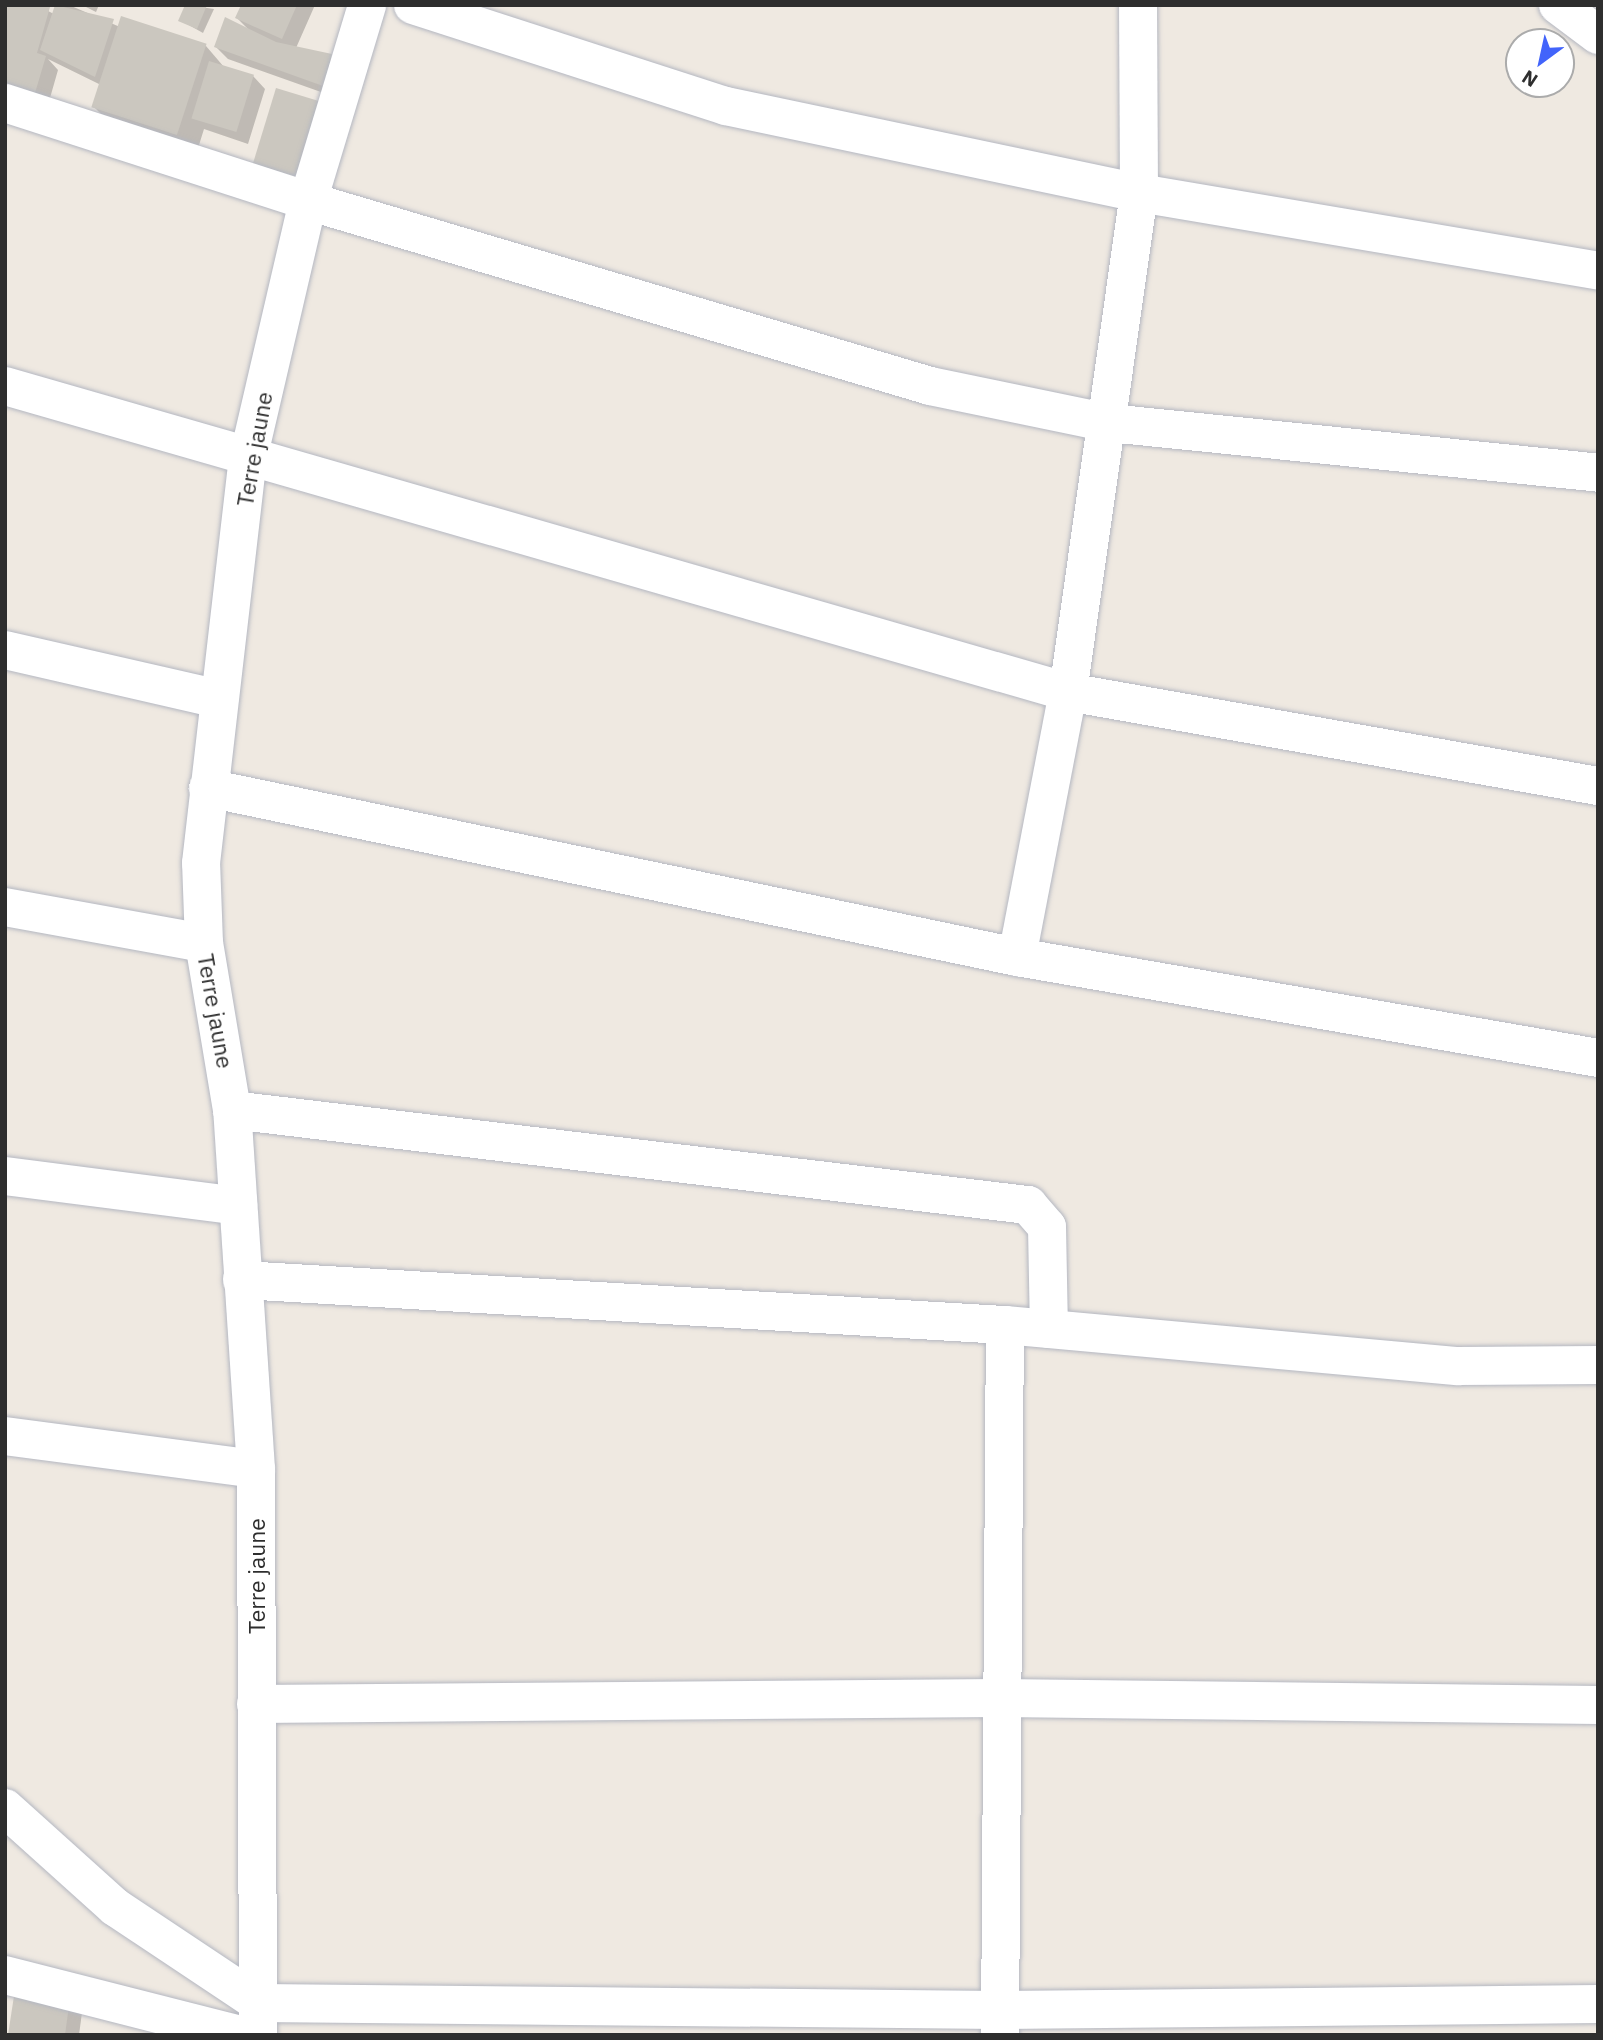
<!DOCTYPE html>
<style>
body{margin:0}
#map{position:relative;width:1603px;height:2040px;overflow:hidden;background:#efe9e1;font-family:"IBM Plex Sans",sans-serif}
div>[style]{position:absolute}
.shadow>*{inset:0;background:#0003}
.building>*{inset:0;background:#cbc7bf;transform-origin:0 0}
.roads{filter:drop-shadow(0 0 2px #b4b7c1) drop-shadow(0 0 2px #b4b7c1)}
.minor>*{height:38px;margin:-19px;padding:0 19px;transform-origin:19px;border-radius:19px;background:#fff}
span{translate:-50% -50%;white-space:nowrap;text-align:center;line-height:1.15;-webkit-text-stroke:5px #fff;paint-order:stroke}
.street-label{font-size:23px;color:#2e2e2e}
.frame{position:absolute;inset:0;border:7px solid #2e2e2e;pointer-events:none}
.north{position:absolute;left:1505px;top:28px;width:70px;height:70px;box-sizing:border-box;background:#fff;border:2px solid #ababab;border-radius:50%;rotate:213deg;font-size:19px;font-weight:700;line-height:28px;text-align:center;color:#2e2e2e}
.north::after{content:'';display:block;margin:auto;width:24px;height:32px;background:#4264fb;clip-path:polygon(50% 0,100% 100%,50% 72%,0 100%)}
</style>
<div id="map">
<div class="shadow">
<i style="clip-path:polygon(5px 5px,36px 5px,54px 14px,57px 5px,69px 5px,120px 27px,206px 46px,224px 67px,253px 76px,265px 89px,248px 144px,204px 129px,195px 158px,113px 126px,94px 107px,101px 85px,48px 59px,58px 70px,48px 105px,5px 93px)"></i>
<i style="clip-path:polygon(82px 5px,99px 5px,96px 12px)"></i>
<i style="clip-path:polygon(187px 5px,214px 9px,203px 33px,180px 20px)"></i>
<i style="clip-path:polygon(243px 5px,315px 5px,296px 48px,331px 56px,343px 68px,335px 97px,228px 59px,216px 47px,250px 31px,237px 18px)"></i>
<i style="clip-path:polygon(70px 1993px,83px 2005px,79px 2035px,10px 2035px)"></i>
</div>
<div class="building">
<i style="clip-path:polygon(5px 5px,50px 7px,37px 53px,46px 56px,35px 93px,5px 85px)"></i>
<i style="clip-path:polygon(55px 5px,114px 19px,95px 77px,40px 50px)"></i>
<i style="clip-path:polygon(185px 5px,207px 5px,197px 29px,178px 21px)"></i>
<i style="clip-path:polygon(241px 5px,297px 5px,282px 39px,235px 18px)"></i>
<i style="left:121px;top:16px;width:90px;height:96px;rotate:18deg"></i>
<i style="clip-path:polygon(225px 17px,276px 42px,332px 54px,323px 86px,214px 47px)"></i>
<i style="left:209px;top:61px;width:47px;height:60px;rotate:17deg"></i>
<i style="left:276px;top:88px;width:49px;height:79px;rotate:17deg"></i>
<i style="clip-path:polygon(16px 1983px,71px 1991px,65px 2035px,8px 2035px)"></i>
</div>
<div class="roads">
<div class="minor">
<i style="left:413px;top:5px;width:329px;rotate:17.9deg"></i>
<i style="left:726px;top:106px;width:422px;rotate:11.9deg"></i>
<i style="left:1139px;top:193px;width:466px;rotate:9.6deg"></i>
<i style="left:1558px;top:5px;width:50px;rotate:36.9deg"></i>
<i style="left:5px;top:103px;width:318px;rotate:17.9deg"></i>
<i style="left:308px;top:201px;width:649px;rotate:16.56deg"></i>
<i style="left:930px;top:386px;width:183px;rotate:11.7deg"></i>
<i style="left:1109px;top:423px;width:492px;rotate:5.8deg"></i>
<i style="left:5px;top:386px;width:1106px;rotate:16.06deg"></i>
<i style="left:1068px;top:692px;width:538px;rotate:10.06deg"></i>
<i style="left:5px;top:650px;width:220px;rotate:12.9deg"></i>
<i style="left:208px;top:788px;width:826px;rotate:11.8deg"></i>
<i style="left:1017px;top:957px;width:590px;rotate:9.86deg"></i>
<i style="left:5px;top:907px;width:202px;rotate:10.3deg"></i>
<i style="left:1017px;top:957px;width:270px;rotate:-79.1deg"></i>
<i style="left:1068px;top:692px;width:504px;rotate:-81.9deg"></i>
<i style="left:1139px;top:193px;width:188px;rotate:-90.3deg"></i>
<i style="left:232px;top:1110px;width:802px;rotate:6.81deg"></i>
<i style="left:1028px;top:1205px;width:29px;rotate:49deg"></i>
<i style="left:1047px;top:1227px;width:102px;rotate:88.9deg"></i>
<i style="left:5px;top:1176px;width:235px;rotate:7.3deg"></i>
<i style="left:242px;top:1280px;width:764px;rotate:3.38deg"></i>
<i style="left:1005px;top:1325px;width:455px;rotate:5.2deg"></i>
<i style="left:1458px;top:1366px;width:140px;rotate:-0.4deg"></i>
<i style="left:5px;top:1436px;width:253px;rotate:7.5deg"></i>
<i style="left:256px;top:1704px;width:743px;rotate:-0.46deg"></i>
<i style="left:999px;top:1698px;width:599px;rotate:0.67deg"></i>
<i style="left:5px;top:1808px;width:148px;rotate:42deg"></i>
<i style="left:115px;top:1907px;width:173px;rotate:33.7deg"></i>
<i style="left:259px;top:2003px;width:741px;rotate:0.54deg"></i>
<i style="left:1000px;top:2010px;width:598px;rotate:-0.57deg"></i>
<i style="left:5px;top:1975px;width:243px;rotate:14.3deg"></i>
<i style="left:1000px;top:2033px;width:708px;rotate:-89.6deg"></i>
<i style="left:258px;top:2035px;width:566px;rotate:-90.2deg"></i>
<i style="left:256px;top:1469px;width:360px;rotate:-93.8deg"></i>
<i style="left:232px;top:1110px;width:169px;rotate:-99.5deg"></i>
<i style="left:204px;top:943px;width:80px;rotate:-92.1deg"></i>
<i style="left:201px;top:863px;width:407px;rotate:-83.4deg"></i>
<i style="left:248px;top:459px;width:265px;rotate:-76.9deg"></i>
<i style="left:308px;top:201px;width:205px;rotate:-73.2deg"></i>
</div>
</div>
<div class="street-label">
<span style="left:254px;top:449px;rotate:-80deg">Terre jaune</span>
<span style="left:216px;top:1011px;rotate:80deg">Terre jaune</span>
<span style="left:256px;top:1576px;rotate:-90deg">Terre jaune</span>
</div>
<div class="frame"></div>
<div class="north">N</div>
</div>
